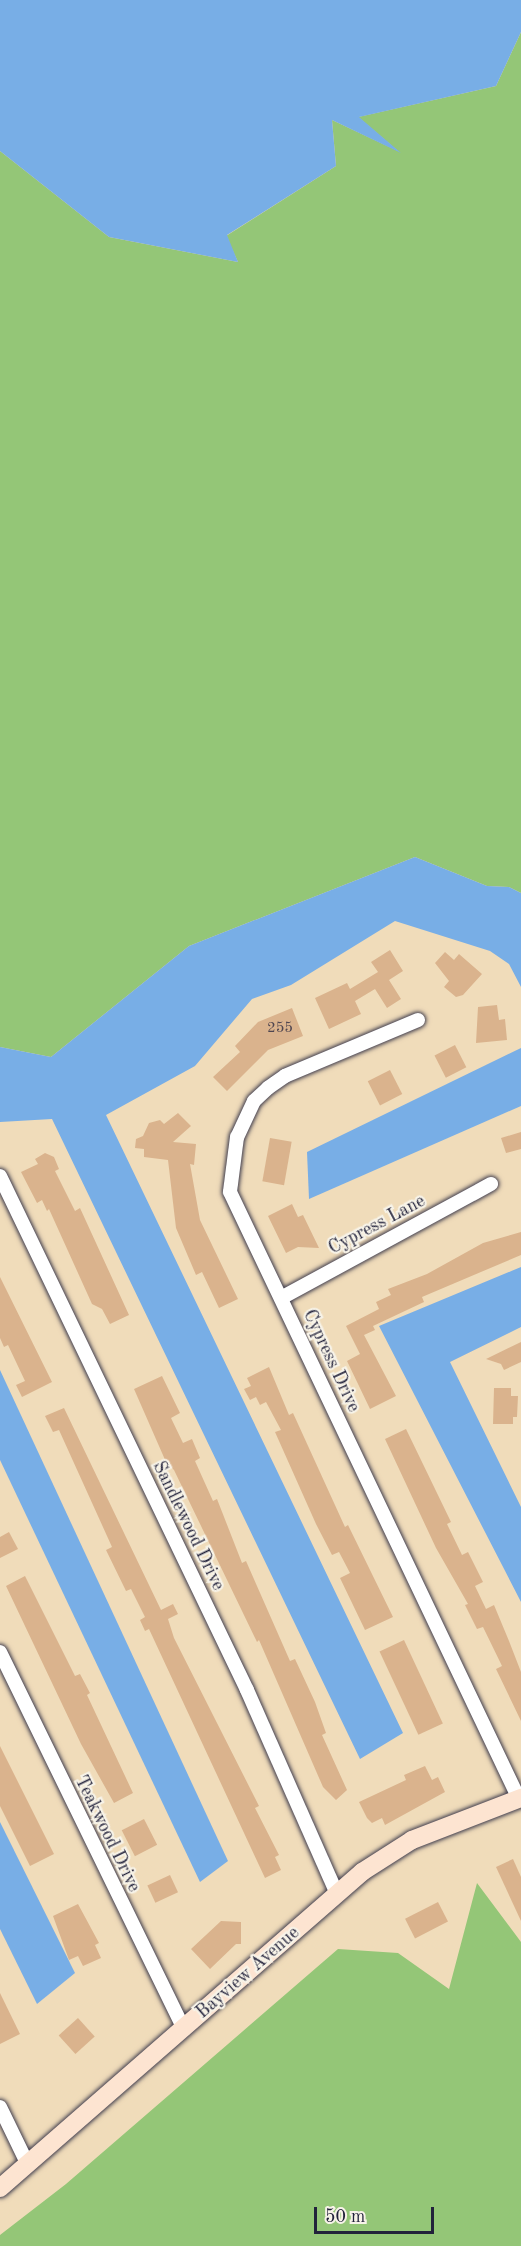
<!DOCTYPE html>
<style>
body{margin:0}
#map{position:relative;width:521px;height:2246px;overflow:hidden;background:#f0dcba;font-family:"Old Standard TT",serif}
div>[style]{position:absolute}
.green>*{inset:0;background:#94c677}
.water>*{inset:0;background:#78aee6}
.building>*{inset:0;background:#dab38d;transform-origin:0 0}
.roads{filter:drop-shadow(0 0 2px #413e4e) drop-shadow(0 0 2px #413e4e)}
.minor>*{height:14px;margin:-7px;padding:0 7px;transform-origin:7px;border-radius:7px;background:#fff}
.secondary>*{height:18px;margin:-9px;padding:0 9px;transform-origin:9px;border-radius:9px;background:#fde4d1}
span{translate:-50% -50%;white-space:nowrap;text-align:center;line-height:1.15;-webkit-text-stroke:4.5px #f7f3e8;paint-order:stroke}
.number-label{font-size:15px;color:#504650}
.number-label span{-webkit-text-stroke-width:0}
.street-label{font-size:18px;color:#22223b}
.scale{position:absolute;left:314px;top:2207px;width:120px;height:27px;box-sizing:border-box;border:3px solid #22223b;border-top:0;padding-left:8px;font-size:18px;line-height:21px;white-space:nowrap;color:#22223b;-webkit-text-stroke:4px #f7f3e8;paint-order:stroke}
</style>
<div id="map">
<div class="green">
<i style="clip-path:polygon(521px 32px,521px 893px,509px 887px,487px 886px,415px 857px,189px 946px,51px 1057px,0 1047px,0 151px,109px 237px,238px 262px,226px 236px,336px 166px,332px 120px,398px 151px,358px 117px,496px 86px)"></i>
<i style="clip-path:polygon(477px 1883px,521px 1942px,521px 2246px,0 2246px,0 2235px,66px 2184px,338px 1949px,398px 1953px,449px 1989px)"></i>
</div>
<div class="water">
<i style="clip-path:polygon(0 0,521px 0,521px 32px,496px 86px,359px 117px,401px 153px,332px 120px,336px 166px,227px 235px,238px 262px,109px 237px,0 151px)"></i>
<i style="clip-path:polygon(415px 857px,487px 886px,509px 887px,521px 893px,521px 987px,509px 964px,490px 951px,395px 921px,291px 985px,252px 999px,195px 1066px,106px 1115px,403px 1733px,360px 1759px,52px 1119px,0 1122px,0 1047px,51px 1057px,189px 946px)"></i>
<i style="clip-path:polygon(521px 1048px,521px 1106px,309px 1199px,307px 1152px)"></i>
<i style="clip-path:polygon(521px 1267px,521px 1327px,450px 1362px,521px 1507px,521px 1602px,379px 1326px)"></i>
<i style="clip-path:polygon(0 1370px,228px 1861px,200px 1882px,0 1460px)"></i>
<i style="clip-path:polygon(0 1822px,75px 1973px,37px 2004px,0 1929px)"></i>
</div>
<div class="building">
<i style="clip-path:polygon(390px 950px,403px 971px,389px 980px,401px 999px,387px 1008px,375px 989px,355px 1001px,361px 1014px,329px 1029px,315px 998px,347px 983px,350px 989px,378px 972px,371px 962px)"></i>
<i style="clip-path:polygon(445px 952px,454px 960px,459px 954px,482px 974px,463px 995px,456px 997px,444px 987px,449px 981px,435px 963px)"></i>
<i style="clip-path:polygon(497px 1005px,499px 1020px,505px 1019px,507px 1040px,476px 1043px,478px 1007px)"></i>
<i style="clip-path:polygon(292px 1008px,303px 1036px,268px 1050px,227px 1091px,213px 1077px,240px 1052px,235px 1046px,258px 1022px)"></i>
<i style="left:455px;top:1045px;width:25px;height:23px;rotate:63deg"></i>
<i style="left:390px;top:1070px;width:27px;height:25px;rotate:63deg"></i>
<i style="clip-path:polygon(178px 1113px,191px 1126px,173px 1142px,196px 1144px,194px 1165px,190px 1164px,200px 1220px,238px 1299px,219px 1308px,202px 1272px,196px 1275px,176px 1228px,168px 1160px,144px 1157px,144px 1149px,135px 1148px,136px 1139px,143px 1136px,149px 1123px,160px 1120px,164px 1124px)"></i>
<i style="clip-path:polygon(521px 1132px,521px 1149px,506px 1153px,501px 1138px)"></i>
<i style="left:270px;top:1138px;width:22px;height:44px;rotate:10deg"></i>
<i style="clip-path:polygon(45px 1153px,54px 1157px,59px 1169px,55px 1171px,75px 1211px,80px 1208px,129px 1315px,110px 1324px,102px 1309px,92px 1304px,49px 1209px,47px 1211px,42px 1200px,37px 1203px,21px 1172px,38px 1164px,35px 1159px)"></i>
<i style="clip-path:polygon(292px 1204px,298px 1217px,303px 1215px,319px 1248px,298px 1247px,286px 1253px,268px 1216px)"></i>
<i style="clip-path:polygon(521px 1232px,521px 1255px,422px 1297px,424px 1302px,373px 1326px,375px 1330px,364px 1335px,396px 1396px,370px 1409px,347px 1361px,360px 1354px,346px 1326px,379px 1309px,376px 1302px,391px 1295px,388px 1289px,427px 1274px,483px 1243px)"></i>
<i style="clip-path:polygon(0 1277px,52px 1382px,22px 1397px,16px 1385px,25px 1381px,8px 1345px,4px 1347px,0 1338px)"></i>
<i style="clip-path:polygon(521px 1342px,521px 1362px,504px 1370px,501px 1364px,486px 1359px)"></i>
<i style="clip-path:polygon(269px 1367px,289px 1415px,293px 1413px,345px 1527px,348px 1525px,393px 1617px,365px 1630px,340px 1578px,350px 1573px,339px 1552px,332px 1555px,316px 1524px,275px 1432px,281px 1430px,266px 1402px,260px 1405px,256px 1397px,250px 1400px,244px 1389px,251px 1386px,247px 1378px)"></i>
<i style="clip-path:polygon(162px 1376px,180px 1413px,171px 1418px,183px 1443px,192px 1439px,200px 1458px,195px 1461px,213px 1501px,217px 1499px,242px 1563px,246px 1561px,290px 1661px,295px 1659px,315px 1702px,326px 1733px,322px 1735px,347px 1790px,336px 1800px,323px 1787px,259px 1640px,257px 1642px,174px 1470px,166px 1462px,134px 1389px)"></i>
<i style="clip-path:polygon(494px 1388px,511px 1388px,511px 1396px,518px 1396px,517px 1417px,513px 1417px,513px 1424px,493px 1424px)"></i>
<i style="clip-path:polygon(64px 1408px,161px 1610px,173px 1604px,178px 1614px,168px 1619px,174px 1638px,259px 1806px,255px 1808px,279px 1855px,275px 1857px,281px 1870px,265px 1878px,149px 1629px,145px 1631px,140px 1620px,145px 1617px,131px 1589px,126px 1591px,106px 1550px,112px 1547px,59px 1430px,53px 1432px,45px 1416px)"></i>
<i style="clip-path:polygon(406px 1429px,451px 1522px,447px 1524px,462px 1555px,468px 1552px,483px 1582px,475px 1586px,486px 1609px,494px 1605px,509px 1641px,521px 1672px,521px 1721px,496px 1669px,502px 1666px,483px 1627px,477px 1629px,465px 1605px,468px 1604px,436px 1548px,385px 1439px)"></i>
<i style="clip-path:polygon(9px 1532px,18px 1549px,0 1558px,0 1537px)"></i>
<i style="clip-path:polygon(25px 1576px,75px 1676px,80px 1674px,90px 1693px,87px 1695px,133px 1793px,114px 1803px,81px 1744px,6px 1586px)"></i>
<i style="left:404px;top:1640px;width:92px;height:27px;rotate:65deg"></i>
<i style="clip-path:polygon(0 1746px,54px 1854px,30px 1866px,0 1806px)"></i>
<i style="clip-path:polygon(425px 1766px,432px 1780px,438px 1777px,445px 1792px,385px 1825px,382px 1818px,372px 1823px,367px 1818px,359px 1802px,406px 1780px,404px 1775px)"></i>
<i style="left:144px;top:1819px;width:29px;height:25px;rotate:63deg"></i>
<i style="clip-path:polygon(513px 1859px,521px 1877px,521px 1921px,496px 1867px)"></i>
<i style="left:170px;top:1875px;width:19px;height:25px;rotate:65deg"></i>
<i style="left:438px;top:1902px;width:22px;height:37px;rotate:63deg"></i>
<i style="clip-path:polygon(78px 1904px,99px 1943px,95px 1945px,101px 1958px,83px 1966px,78px 1956px,69px 1960px,53px 1916px)"></i>
<i style="clip-path:polygon(221px 1921px,241px 1922px,241px 1944px,236px 1944px,210px 1969px,191px 1949px)"></i>
<i style="clip-path:polygon(0 1993px,20px 2034px,0 2044px)"></i>
<i style="left:78px;top:2018px;width:25px;height:26px;rotate:48deg"></i>
</div>
<div class="roads">
<div class="minor">
<i style="left:418px;top:1020px;width:144px;rotate:157.2deg"></i>
<i style="left:285px;top:1076px;width:21px;rotate:145deg"></i>
<i style="left:268px;top:1088px;width:19px;rotate:137deg"></i>
<i style="left:254px;top:1101px;width:40px;rotate:115deg"></i>
<i style="left:237px;top:1137px;width:55px;rotate:97.3deg"></i>
<i style="left:230px;top:1192px;width:672px;rotate:64.54deg"></i>
<i style="left:0;top:1176px;width:570px;rotate:64.33deg"></i>
<i style="left:247px;top:1690px;width:223px;rotate:66.2deg"></i>
<i style="left:281px;top:1298px;width:239px;rotate:-28.5deg"></i>
<i style="left:0;top:1652px;width:420px;rotate:64deg"></i>
<i style="left:0;top:2107px;width:64px;rotate:64.2deg"></i>
</div>
<div class="secondary">
<i style="left:0;top:2188px;width:481px;rotate:-41.1deg"></i>
<i style="left:362px;top:1872px;width:59px;rotate:-32.6deg"></i>
<i style="left:412px;top:1840px;width:117px;rotate:-21.1deg"></i>
</div>
</div>
<div class="number-label">
<span style="left:280px;top:1029px">255</span>
</div>
<div class="street-label">
<span style="left:377px;top:1225px;rotate:-28deg">Cypress Lane</span>
<span style="left:331px;top:1361px;rotate:65deg">Cypress Drive</span>
<span style="left:188px;top:1526px;rotate:64deg">Sandlewood Drive</span>
<span style="left:107px;top:1834px;rotate:64deg">Teakwood Drive</span>
<span style="left:248px;top:1973px;rotate:-41deg">Bayview Avenue</span>
</div>
<div class="scale">50 m</div>
</div>
